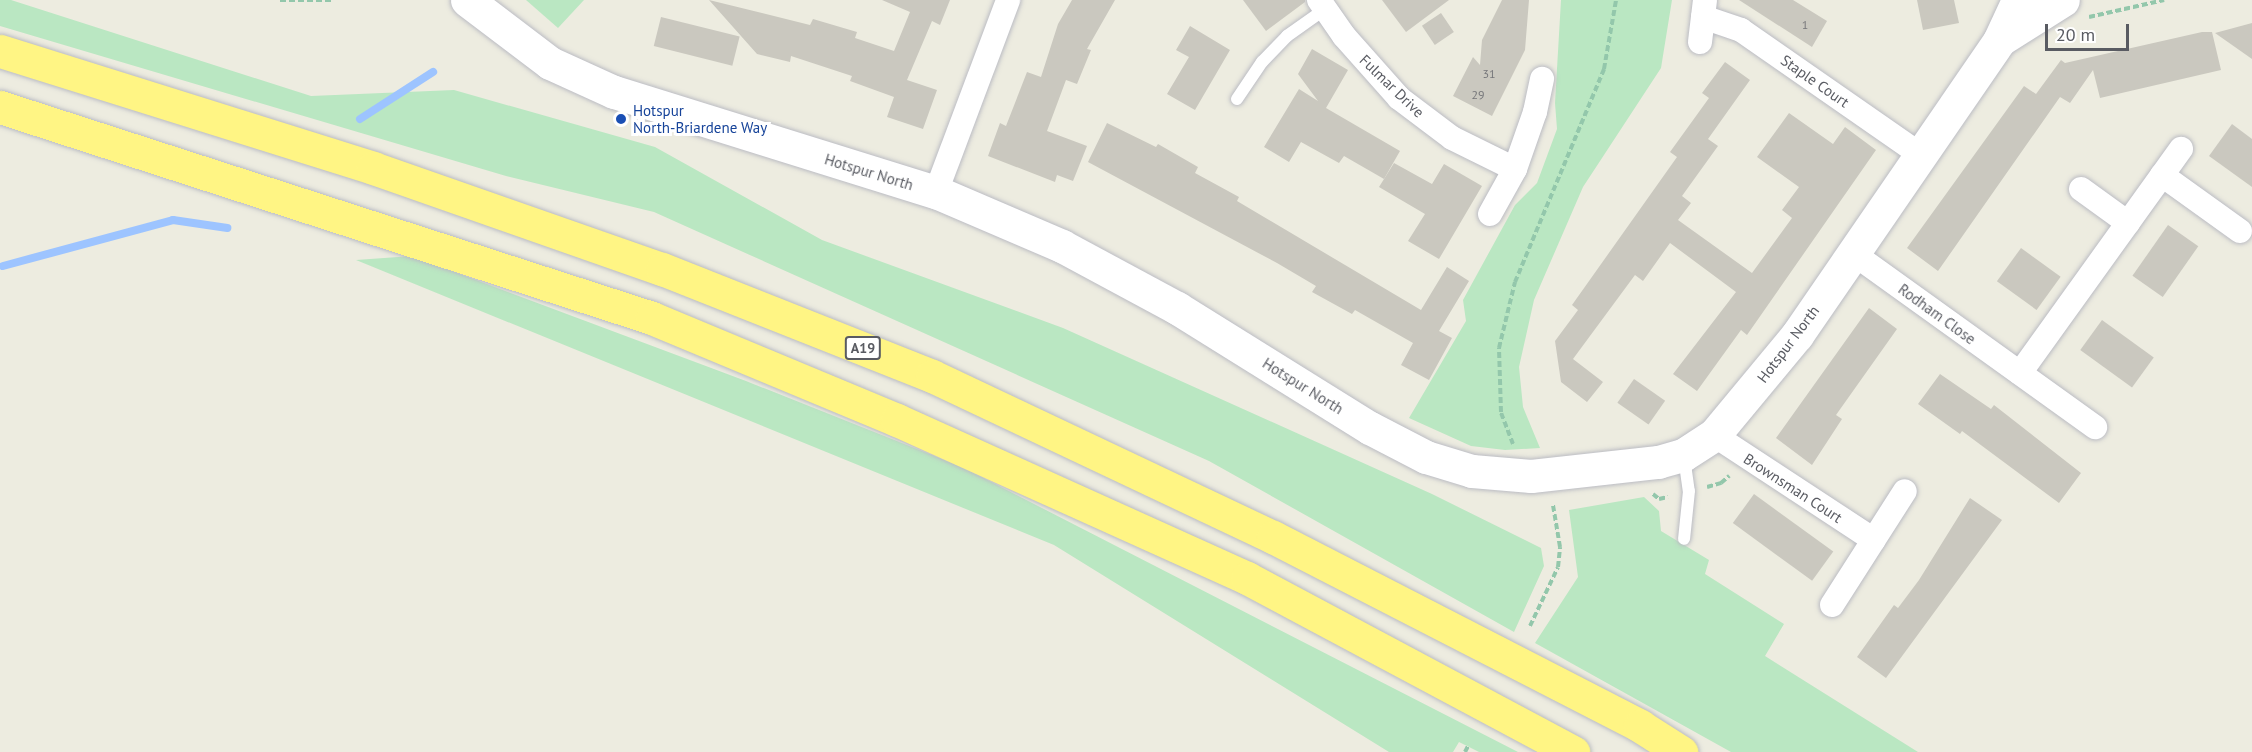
<!DOCTYPE html>
<style>
body{margin:0}
#map{position:relative;width:2252px;height:752px;overflow:hidden;background:#edece0;font-family:"PT Sans",sans-serif}
div>[style]{position:absolute}
.green>*{inset:0;background:#bae7c2}
.stream>*{height:8px;margin:-4px;padding:0 4px;transform-origin:4px;border-radius:4px;background:#9dc4ff}
.building>*{inset:0;background:#cac8bf;transform-origin:0 0}
.path>*{height:4px;margin-top:-2px;transform-origin:0;background:repeating-linear-gradient(90deg,#93c7ab 0 6px,transparent 0 9px)}
.roads{filter:drop-shadow(0 0 2px #bbbcc3) drop-shadow(0 0 2px #bbbcc3)}
.lane>*{height:12px;margin:-6px;padding:0 6px;transform-origin:6px;border-radius:6px;background:#fff}
.street>*{height:24px;margin:-12px;padding:0 12px;transform-origin:12px;border-radius:12px;background:#fff}
.secondary>*{height:33px;margin:-16.5px;padding:0 16.5px;transform-origin:16.5px;border-radius:16.5px;background:#fff}
.highway>*{height:33px;margin:-16.5px;padding:0 16.5px;transform-origin:16.5px;border-radius:16.5px;background:#fff584}
.dots>*{width:16px;height:16px;translate:-50% -50%;box-sizing:border-box;border:3px solid #fff;border-radius:50%}
span{translate:-50% -50%;white-space:nowrap;text-align:center;line-height:1.15;-webkit-text-stroke:6px #fff;paint-order:stroke}
.number-label{font-size:12px;color:#757679}
.number-label span{-webkit-text-stroke-width:0}
.shield-label span{padding:2px 4px;background:#fff;border:2px solid;border-radius:4px;-webkit-text-stroke-width:0}
.shield-label{font-size:14px;color:#595b62;font-weight:700}
.street-label{font-size:15px;color:#595b62}
.transit-label{font-size:15px;color:#164399}
.left{translate:0 -50%;text-align:left}
.scale{position:absolute;left:2045px;top:24px;width:84px;height:27px;box-sizing:border-box;border:3px solid #595b62;border-top:0;padding-left:8px;font-size:18px;line-height:21px;white-space:nowrap;color:#595b62;-webkit-text-stroke:4px #fff;paint-order:stroke}
</style>
<div id="map">
<div class="green">
<i style="clip-path:polygon(0 0,11px 0,311px 96px,454px 90px,655px 147px,822px 240px,1063px 328px,1432px 494px,1541px 548px,1544px 566px,1514px 632px,1209px 461px,654px 212px,506px 176px,0 26px)"></i>
<i style="clip-path:polygon(526px 0,584px 0,558px 28px)"></i>
<i style="clip-path:polygon(1561px 0,1672px 0,1661px 68px,1583px 187px,1534px 300px,1519px 367px,1523px 407px,1540px 448px,1505px 450px,1471px 446px,1409px 418px,1466px 321px,1463px 300px,1515px 205px,1537px 183px,1557px 129px,1555px 103px)"></i>
<i style="clip-path:polygon(412px 256px,746px 381px,962px 467px,1518px 752px,1479px 752px,1459px 742px,1453px 752px,1389px 752px,1054px 545px,356px 260px)"></i>
<i style="clip-path:polygon(1644px 497px,1659px 511px,1661px 531px,1709px 560px,1705px 574px,1784px 624px,1765px 656px,1918px 752px,1731px 752px,1535px 643px,1578px 577px,1569px 510px)"></i>
</div>
<div class="stream">
<i style="left:360px;top:119px;width:87px;rotate:-32.8deg"></i>
<i style="left:3px;top:266px;width:176px;rotate:-15.1deg"></i>
<i style="left:173px;top:220px;width:55px;rotate:8.4deg"></i>
</div>
<div class="building">
<i style="clip-path:polygon(709px 0,810px 25px,813px 19px,857px 32px,855px 38px,894px 51px,910px 12px,882px 0,950px 0,940px 25px,932px 21px,907px 80px,937px 90px,923px 129px,887px 117px,894px 97px,850px 81px,852px 76px,791px 56px,790px 62px,757px 54px)"></i>
<i style="clip-path:polygon(1072px 0,1115px 0,1087px 49px,1091px 50px,1077px 84px,1066px 80px,1047px 131px,1087px 146px,1073px 181px,1057px 175px,1055px 182px,988px 156px,1000px 123px,1006px 126px,1027px 72px,1041px 77px,1058px 24px)"></i>
<i style="clip-path:polygon(1243px 0,1305px 0,1305px 2px,1266px 31px)"></i>
<i style="clip-path:polygon(1382px 0,1449px 0,1406px 32px)"></i>
<i style="clip-path:polygon(1502px 0,1529px 0,1525px 50px,1492px 116px,1453px 96px,1473px 57px,1480px 65px,1482px 40px)"></i>
<i style="clip-path:polygon(1739px 0,1793px 0,1827px 21px,1812px 47px)"></i>
<i style="clip-path:polygon(1917px 0,1954px 0,1959px 23px,1923px 30px)"></i>
<i style="left:1441px;top:13px;width:23px;height:23px;rotate:56deg"></i>
<i style="left:661px;top:17px;width:81px;height:30px;rotate:14deg"></i>
<i style="clip-path:polygon(2252px 23px,2252px 59px,2215px 33px)"></i>
<i style="clip-path:polygon(1190px 26px,1230px 50px,1195px 110px,1167px 94px,1189px 57px,1176px 50px)"></i>
<i style="clip-path:polygon(2202px 32px,2212px 32px,2221px 70px,2100px 98px,2093px 70px,2070px 103px,2060px 97px,1938px 271px,1907px 248px,2024px 86px,2036px 94px,2061px 60px,2065px 63px)"></i>
<i style="clip-path:polygon(1312px 49px,1348px 70px,1326px 108px,1400px 151px,1384px 179px,1344px 156px,1339px 163px,1301px 142px,1289px 162px,1264px 147px,1299px 89px,1318px 101px,1298px 74px)"></i>
<i style="clip-path:polygon(1725px 62px,1750px 80px,1708px 139px,1718px 146px,1682px 196px,1691px 203px,1678px 220px,1752px 273px,1792px 218px,1782px 210px,1799px 187px,1757px 157px,1789px 113px,1833px 144px,1845px 127px,1876px 150px,1747px 335px,1741px 330px,1697px 391px,1673px 374px,1736px 292px,1670px 243px,1643px 281px,1635px 275px,1573px 359px,1603px 382px,1587px 402px,1561px 382px,1555px 341px,1578px 310px,1572px 305px,1677px 157px,1670px 152px,1709px 98px,1702px 93px)"></i>
<i style="clip-path:polygon(1107px 123px,1156px 147px,1158px 144px,1198px 167px,1195px 173px,1239px 197px,1237px 201px,1421px 310px,1447px 267px,1469px 281px,1439px 331px,1452px 338px,1429px 380px,1401px 365px,1413px 343px,1355px 310px,1352px 314px,1312px 292px,1316px 286px,1277px 263px,1088px 162px)"></i>
<i style="clip-path:polygon(2232px 124px,2252px 139px,2252px 187px,2209px 156px)"></i>
<i style="clip-path:polygon(1394px 163px,1432px 184px,1444px 164px,1482px 186px,1439px 259px,1408px 241px,1425px 214px,1379px 187px)"></i>
<i style="left:2168px;top:225px;width:37px;height:62px;rotate:35deg"></i>
<i style="left:2021px;top:248px;width:49px;height:41px;rotate:36deg"></i>
<i style="clip-path:polygon(1869px 308px,1897px 329px,1836px 415px,1842px 419px,1812px 465px,1776px 438px)"></i>
<i style="left:2102px;top:320px;width:64px;height:37px;rotate:36deg"></i>
<i style="clip-path:polygon(1940px 374px,1991px 409px,1994px 405px,2081px 473px,2059px 503px,1962px 431px,1960px 434px,1918px 404px)"></i>
<i style="left:1634px;top:379px;width:38px;height:29px;rotate:35deg"></i>
<i style="left:1754px;top:494px;width:98px;height:36px;rotate:36deg"></i>
<i style="clip-path:polygon(1970px 498px,2002px 520px,1886px 678px,1857px 657px,1894px 605px,1898px 608px,1919px 580px)"></i>
</div>
<div class="path">
<i style="left:280px;top:0;width:54px"></i>
<i style="left:2089px;top:17px;width:77px;rotate:-12.8deg"></i>
<i style="left:1513px;top:444px;width:34px;rotate:-111deg"></i>
<i style="left:1501px;top:412px;width:64px;rotate:-91.8deg"></i>
<i style="left:1499px;top:348px;width:68px;rotate:-76.4deg"></i>
<i style="left:1515px;top:282px;width:231px;rotate:-67.3deg"></i>
<i style="left:1604px;top:69px;width:70px;rotate:-80.1deg"></i>
<i style="left:1707px;top:487px;width:15px;rotate:-16deg"></i>
<i style="left:1721px;top:483px;width:11px;rotate:-41deg"></i>
<i style="left:1653px;top:494px;width:8px;rotate:40deg"></i>
<i style="left:1659px;top:499px;width:9px;rotate:-13deg"></i>
<i style="left:1530px;top:626px;width:65px;rotate:-64.6deg"></i>
<i style="left:1558px;top:567px;width:20px;rotate:-84deg"></i>
<i style="left:1560px;top:547px;width:43px;rotate:-99.5deg"></i>
<i style="left:1465px;top:752px;width:7px;rotate:-63deg"></i>
</div>
<div class="roads">
<div class="lane">
<i style="left:1237px;top:99px;width:45px;rotate:-56deg"></i>
<i style="left:1262px;top:62px;width:36px;rotate:-46deg"></i>
<i style="left:1287px;top:36px;width:47px;rotate:-35.4deg"></i>
<i style="left:1684px;top:457px;width:34px;rotate:82deg"></i>
<i style="left:1689px;top:491px;width:48px;rotate:95.9deg"></i>
</div>
<div class="street">
<i style="left:1319px;top:0;width:44px;rotate:55.2deg"></i>
<i style="left:1344px;top:36px;width:83px;rotate:48.4deg"></i>
<i style="left:1399px;top:98px;width:66px;rotate:37deg"></i>
<i style="left:1452px;top:138px;width:70px;rotate:26.2deg"></i>
<i style="left:1703px;top:17px;width:40px;rotate:18.9deg"></i>
<i style="left:1741px;top:30px;width:219px;rotate:34.8deg"></i>
<i style="left:1700px;top:42px;width:42px;rotate:-83.2deg"></i>
<i style="left:2162px;top:175px;width:96px;rotate:35.7deg"></i>
<i style="left:2081px;top:189px;width:58px;rotate:35.9deg"></i>
<i style="left:936px;top:192px;width:205px;rotate:-69.4deg"></i>
<i style="left:1490px;top:214px;width:51px;rotate:-60.9deg"></i>
<i style="left:1515px;top:169px;width:60px;rotate:-70.7deg"></i>
<i style="left:1535px;top:112px;width:34px;rotate:-78deg"></i>
<i style="left:1854px;top:254px;width:297px;rotate:35.7deg"></i>
<i style="left:2020px;top:373px;width:276px;rotate:-54.3deg"></i>
<i style="left:1714px;top:435px;width:191px;rotate:33.3deg"></i>
<i style="left:1832px;top:605px;width:135px;rotate:-57.4deg"></i>
</div>
<div class="secondary">
<i style="left:467px;top:0;width:104px;rotate:37.2deg"></i>
<i style="left:550px;top:63px;width:70px;rotate:24.4deg"></i>
<i style="left:614px;top:92px;width:337px;rotate:17.3deg"></i>
<i style="left:936px;top:192px;width:137px;rotate:23.2deg"></i>
<i style="left:1062px;top:246px;width:131px;rotate:28.3deg"></i>
<i style="left:1177px;top:308px;width:227px;rotate:31.9deg"></i>
<i style="left:1370px;top:428px;width:63px;rotate:27.4deg"></i>
<i style="left:1426px;top:457px;width:48px;rotate:16.9deg"></i>
<i style="left:1472px;top:471px;width:59px;rotate:4.8deg"></i>
<i style="left:1531px;top:476px;width:128px;rotate:-6.3deg"></i>
<i style="left:1658px;top:462px;width:26px;rotate:-16deg"></i>
<i style="left:1683px;top:455px;width:37px;rotate:-33deg"></i>
<i style="left:1714px;top:435px;width:130px;rotate:-50.3deg"></i>
<i style="left:1797px;top:335px;width:357px;rotate:-55.5deg"></i>
<i style="left:1999px;top:41px;width:45px;rotate:-65.1deg"></i>
<i style="left:2001px;top:39px;width:73px;rotate:-32.2deg"></i>
</div>
<div class="highway">
<i style="left:0;top:51px;width:391px;rotate:17.4deg"></i>
<i style="left:373px;top:168px;width:306px;rotate:19.3deg"></i>
<i style="left:662px;top:269px;width:290px;rotate:21.6deg"></i>
<i style="left:932px;top:376px;width:377px;rotate:25.3deg"></i>
<i style="left:1273px;top:537px;width:413px;rotate:27.2deg"></i>
<i style="left:1640px;top:726px;width:49px;rotate:32.4deg"></i>
<i style="left:0;top:107px;width:685px;rotate:17.93deg"></i>
<i style="left:652px;top:318px;width:265px;rotate:22.6deg"></i>
<i style="left:897px;top:420px;width:384px;rotate:24.3deg"></i>
<i style="left:1247px;top:578px;width:370px;rotate:28.1deg"></i>
</div>
</div>
<div class="dots">
<i style="left:621px;top:119px;background:#1a4fb4"></i>
</div>
<div class="number-label">
<span style="left:1805px;top:25px">1</span>
<span style="left:1489px;top:74px">31</span>
<span style="left:1478px;top:95px">29</span>
</div>
<div class="shield-label">
<span style="left:863px;top:348px">A19</span>
</div>
<div class="street-label">
<span style="left:1815px;top:81px;rotate:35deg">Staple Court</span>
<span style="left:1392px;top:86px;rotate:44deg">Fulmar Drive</span>
<span style="left:869px;top:172px;rotate:17deg">Hotspur North</span>
<span style="left:1937px;top:314px;rotate:36deg">Rodham Close</span>
<span style="left:1788px;top:344px;rotate:-53deg">Hotspur North</span>
<span style="left:1303px;top:386px;rotate:32deg">Hotspur North</span>
<span style="left:1793px;top:488px;rotate:33deg">Brownsman Court</span>
</div>
<div class="transit-label">
<span class="left" style="left:633px;top:119px">Hotspur<br>North-Briardene Way</span>
</div>
<div class="scale">20 m</div>
</div>
